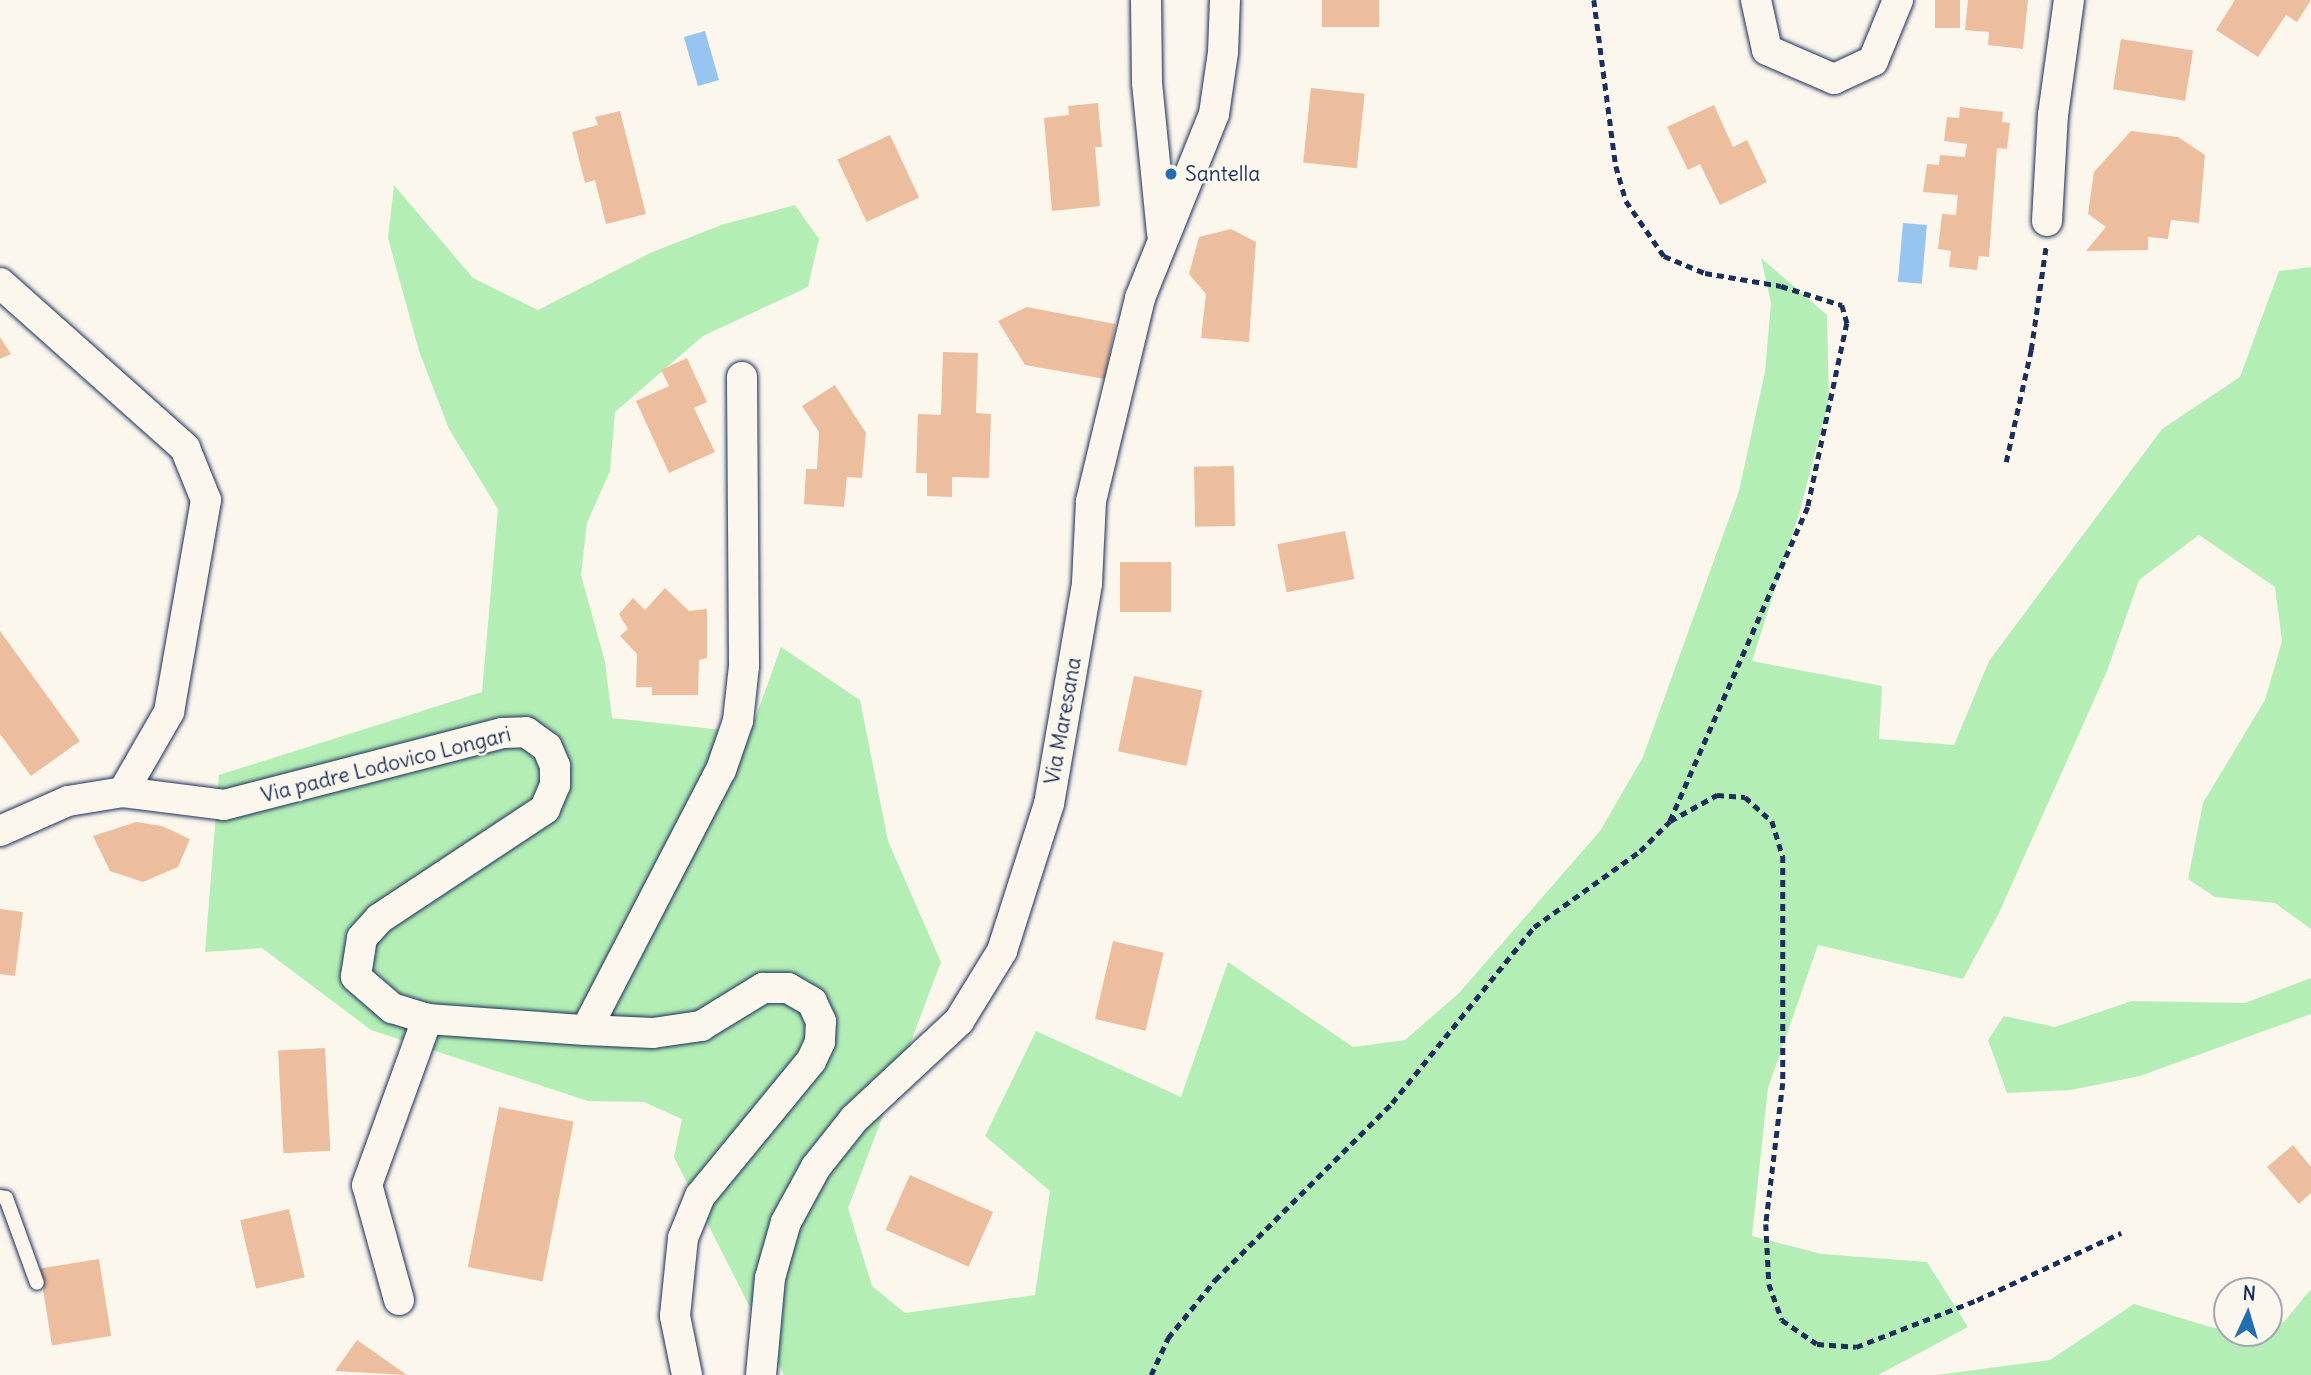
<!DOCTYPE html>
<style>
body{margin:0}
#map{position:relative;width:2311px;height:1375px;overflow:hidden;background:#fbf7ec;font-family:Delius,sans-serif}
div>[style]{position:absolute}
.green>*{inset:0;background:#b3efb4}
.water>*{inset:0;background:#95c5f0;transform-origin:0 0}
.building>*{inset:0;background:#edbe9d;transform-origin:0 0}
.path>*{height:4.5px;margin-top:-2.25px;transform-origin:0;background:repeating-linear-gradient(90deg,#1b2f5e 0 7px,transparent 0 12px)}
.roads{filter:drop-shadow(0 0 2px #1b2f5e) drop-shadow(0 0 2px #1b2f5e)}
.lane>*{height:14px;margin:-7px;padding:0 7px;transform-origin:7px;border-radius:7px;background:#fbf7ec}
.street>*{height:30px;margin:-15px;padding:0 15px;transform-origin:15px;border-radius:15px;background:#fbf7ec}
.dots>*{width:19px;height:19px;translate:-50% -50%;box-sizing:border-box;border:4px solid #fbf7ec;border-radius:50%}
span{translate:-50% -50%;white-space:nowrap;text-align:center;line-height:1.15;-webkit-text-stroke:5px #fbf7ec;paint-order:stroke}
.poi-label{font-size:21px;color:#1b2f5e}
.left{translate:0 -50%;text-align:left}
.street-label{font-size:21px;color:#1b2f5e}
.north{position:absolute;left:2213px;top:1277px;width:70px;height:70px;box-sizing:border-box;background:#fbf7ec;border:2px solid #a1a7b3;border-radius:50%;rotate:4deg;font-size:19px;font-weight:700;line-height:28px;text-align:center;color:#1b2f5e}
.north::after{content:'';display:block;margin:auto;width:24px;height:32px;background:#1f6fb2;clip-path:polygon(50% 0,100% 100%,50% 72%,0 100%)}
</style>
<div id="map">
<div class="green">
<i style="clip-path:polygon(394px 185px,473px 278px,538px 310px,650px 253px,721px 225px,795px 205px,819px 239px,808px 287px,703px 336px,615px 412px,610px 471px,587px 523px,581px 575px,605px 662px,612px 718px,750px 733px,781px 647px,860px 700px,888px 841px,941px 962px,848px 1208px,872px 1286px,905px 1313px,1035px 1295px,1050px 1191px,985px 1136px,1036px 1031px,1181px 1097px,1228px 962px,1353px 1047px,1405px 1040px,1459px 993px,1600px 831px,1643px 757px,1739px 491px,1765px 372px,1771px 303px,1761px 258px,1827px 315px,1829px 400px,1799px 514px,1752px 661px,1882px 686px,1879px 739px,1954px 745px,1989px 661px,2162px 429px,2240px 377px,2279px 271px,2311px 267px,2311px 929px,2275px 903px,2215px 897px,2188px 879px,2203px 803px,2265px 700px,2282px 641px,2275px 587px,2199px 535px,2139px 580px,2107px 671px,1999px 913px,1963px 979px,1818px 945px,1768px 1088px,1752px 1236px,1822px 1254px,1927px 1262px,1968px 1327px,1878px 1375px,784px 1375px,674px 1157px,682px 1119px,644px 1102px,588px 1101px,371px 1030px,262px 948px,205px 952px,219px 775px,482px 692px,498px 509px,449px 429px,419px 351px,388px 238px)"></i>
<i style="clip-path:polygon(2311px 978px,2311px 1014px,2140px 1076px,2071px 1090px,2007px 1093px,1988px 1040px,2004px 1016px,2055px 1027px,2132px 1001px,2245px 1003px)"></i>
<i style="clip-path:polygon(2311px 1289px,2311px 1375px,1937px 1375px,2050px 1360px,2134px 1304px,2214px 1328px,2227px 1327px,2227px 1333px,2269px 1333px,2269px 1323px,2284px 1322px)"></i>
</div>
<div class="water">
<i style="left:705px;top:31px;width:51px;height:22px;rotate:74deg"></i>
<i style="left:1903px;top:223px;width:24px;height:59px;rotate:5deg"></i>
</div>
<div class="building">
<i style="left:1322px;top:0;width:57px;height:27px"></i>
<i style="left:1935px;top:0;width:25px;height:28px"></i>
<i style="clip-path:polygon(1968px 0,2028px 0,2023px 49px,1988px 45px,1989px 32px,1965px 30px)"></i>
<i style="clip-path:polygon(2235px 0,2311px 0,2297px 22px,2286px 15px,2258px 57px,2216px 30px)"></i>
<i style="left:2121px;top:39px;width:73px;height:51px;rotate:9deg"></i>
<i style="left:1311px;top:88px;width:54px;height:75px;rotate:6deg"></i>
<i style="clip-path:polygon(1098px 103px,1102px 147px,1095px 147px,1100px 206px,1052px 211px,1044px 118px,1069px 115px,1068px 106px)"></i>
<i style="clip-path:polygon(1714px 105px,1733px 147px,1747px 140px,1767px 182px,1720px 205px,1700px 164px,1688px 170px,1667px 127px)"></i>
<i style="clip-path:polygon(1960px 107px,2003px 112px,2002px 122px,2010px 123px,2007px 149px,1997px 148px,1989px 257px,1979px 256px,1977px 270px,1949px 267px,1951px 251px,1938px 249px,1942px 214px,1956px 215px,1958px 195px,1923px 192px,1927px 164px,1939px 165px,1940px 155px,1965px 157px,1967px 144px,1944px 141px,1947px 117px,1959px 118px)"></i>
<i style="clip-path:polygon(620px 111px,646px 214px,606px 224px,595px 180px,585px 183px,572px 132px,598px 125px,595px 117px)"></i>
<i style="clip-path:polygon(2131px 131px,2178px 137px,2205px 155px,2199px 223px,2171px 220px,2168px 239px,2148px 237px,2148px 250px,2086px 251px,2106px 227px,2088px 214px,2094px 172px)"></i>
<i style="left:890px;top:135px;width:69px;height:58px;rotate:65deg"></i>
<i style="clip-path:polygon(1231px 229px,1256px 242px,1249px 342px,1201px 338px,1206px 294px,1189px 274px,1199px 237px)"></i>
<i style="clip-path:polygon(1027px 307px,1115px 324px,1105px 379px,1025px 365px,998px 321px)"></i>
<i style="clip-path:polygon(0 337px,11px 354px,0 359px)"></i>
<i style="clip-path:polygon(943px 352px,978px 353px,976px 413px,991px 414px,989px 478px,952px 477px,952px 497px,927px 496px,927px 473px,916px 473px,918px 414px,941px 415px)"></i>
<i style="clip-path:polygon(687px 358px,707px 402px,694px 408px,715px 452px,669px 473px,636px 401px,669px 386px,661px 370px)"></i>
<i style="clip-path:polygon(835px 385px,866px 433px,862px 478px,847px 477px,844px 507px,804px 504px,806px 469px,817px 469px,819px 432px,802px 406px)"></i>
<i style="left:1234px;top:466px;width:60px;height:40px;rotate:89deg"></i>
<i style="left:1345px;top:531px;width:49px;height:69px;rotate:79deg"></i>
<i style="left:1120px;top:562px;width:51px;height:50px"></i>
<i style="clip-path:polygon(665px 588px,689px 611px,707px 609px,707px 658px,699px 660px,698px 695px,652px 695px,652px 687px,636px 687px,637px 654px,620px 636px,628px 629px,619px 614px,633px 598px,645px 610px)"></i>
<i style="clip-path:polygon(0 631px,80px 741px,31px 776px,0 734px)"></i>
<i style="left:1134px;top:676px;width:70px;height:77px;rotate:12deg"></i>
<i style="clip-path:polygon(136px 822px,162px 826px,190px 839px,178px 867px,143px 882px,110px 871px,93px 836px)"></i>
<i style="clip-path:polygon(0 909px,23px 912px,15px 976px,0 974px)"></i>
<i style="left:1113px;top:941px;width:52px;height:80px;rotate:13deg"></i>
<i style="left:325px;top:1048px;width:103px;height:47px;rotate:87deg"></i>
<i style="left:499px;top:1107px;width:76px;height:163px;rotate:11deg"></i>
<i style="clip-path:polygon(2293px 1145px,2311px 1167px,2311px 1193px,2299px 1204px,2267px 1167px)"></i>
<i style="left:910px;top:1175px;width:91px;height:60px;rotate:24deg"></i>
<i style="left:289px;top:1209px;width:70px;height:50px;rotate:77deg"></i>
<i style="left:99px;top:1259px;width:78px;height:60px;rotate:81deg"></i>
<i style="clip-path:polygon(357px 1340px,407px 1375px,335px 1371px)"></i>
</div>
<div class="path">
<i style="left:1594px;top:0;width:167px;rotate:82.5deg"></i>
<i style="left:1616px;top:166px;width:36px;rotate:74deg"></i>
<i style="left:1626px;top:201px;width:67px;rotate:55.4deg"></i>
<i style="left:1664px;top:256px;width:44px;rotate:22.5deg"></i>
<i style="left:1705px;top:273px;width:77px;rotate:9.7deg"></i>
<i style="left:1781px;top:286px;width:64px;rotate:17.3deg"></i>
<i style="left:1842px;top:305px;width:19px;rotate:74deg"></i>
<i style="left:1847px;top:323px;width:188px;rotate:102deg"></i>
<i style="left:1808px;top:507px;width:343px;rotate:113.7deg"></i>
<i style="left:2006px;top:462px;width:115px;rotate:-77.4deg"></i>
<i style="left:2031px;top:350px;width:105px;rotate:-81.8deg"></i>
<i style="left:1151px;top:1375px;width:41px;rotate:-65.3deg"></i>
<i style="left:1168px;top:1338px;width:75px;rotate:-51deg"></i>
<i style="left:1215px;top:1280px;width:250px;rotate:-45deg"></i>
<i style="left:1392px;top:1103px;width:226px;rotate:-51.1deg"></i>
<i style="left:1534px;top:927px;width:130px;rotate:-35.6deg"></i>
<i style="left:1640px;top:851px;width:42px;rotate:-45deg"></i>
<i style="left:1670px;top:821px;width:54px;rotate:-29deg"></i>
<i style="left:1717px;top:795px;width:28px;rotate:4deg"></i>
<i style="left:1745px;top:797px;width:36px;rotate:42deg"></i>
<i style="left:1772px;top:821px;width:37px;rotate:73deg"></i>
<i style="left:1783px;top:856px;width:227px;rotate:90deg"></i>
<i style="left:1783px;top:1083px;width:142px;rotate:96.9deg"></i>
<i style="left:1766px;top:1224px;width:60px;rotate:87.1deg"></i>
<i style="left:1769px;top:1284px;width:38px;rotate:70deg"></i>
<i style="left:1782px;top:1320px;width:42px;rotate:34.4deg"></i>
<i style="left:1817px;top:1344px;width:39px;rotate:4deg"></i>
<i style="left:1856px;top:1347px;width:130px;rotate:-21.2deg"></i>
<i style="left:1977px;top:1300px;width:159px;rotate:-25deg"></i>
</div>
<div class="roads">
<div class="lane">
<i style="left:0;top:1197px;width:6px;rotate:9deg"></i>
<i style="left:6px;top:1198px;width:90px;rotate:70deg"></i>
</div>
<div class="street">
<i style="left:1146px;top:0;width:83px;rotate:89.3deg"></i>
<i style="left:1147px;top:83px;width:151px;rotate:84.3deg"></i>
<i style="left:1756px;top:0;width:51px;rotate:77.6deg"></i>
<i style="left:1767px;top:50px;width:73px;rotate:23.4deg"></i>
<i style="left:1834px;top:79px;width:43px;rotate:-24.8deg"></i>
<i style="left:1873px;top:61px;width:66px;rotate:-67.7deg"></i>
<i style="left:2047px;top:221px;width:106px;rotate:-86.8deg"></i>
<i style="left:2053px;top:115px;width:116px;rotate:-82.1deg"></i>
<i style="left:0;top:283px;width:248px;rotate:41.7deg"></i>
<i style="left:185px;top:448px;width:56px;rotate:68deg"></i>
<i style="left:206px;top:500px;width:215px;rotate:99.9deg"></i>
<i style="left:169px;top:712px;width:92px;rotate:119.9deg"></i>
<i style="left:0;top:831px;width:74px;rotate:-23.8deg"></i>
<i style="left:68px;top:801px;width:56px;rotate:-9.3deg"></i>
<i style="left:123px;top:792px;width:102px;rotate:7.3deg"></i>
<i style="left:224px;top:805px;width:287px;rotate:-14.5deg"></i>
<i style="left:502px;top:733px;width:24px;rotate:-2deg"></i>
<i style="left:526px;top:732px;width:26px;rotate:36deg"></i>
<i style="left:547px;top:747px;width:21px;rotate:67deg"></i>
<i style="left:555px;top:766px;width:19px;rotate:90deg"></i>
<i style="left:555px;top:785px;width:26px;rotate:113deg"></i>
<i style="left:545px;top:809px;width:199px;rotate:146.5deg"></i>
<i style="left:379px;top:919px;width:25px;rotate:132deg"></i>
<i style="left:362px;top:938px;width:39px;rotate:99deg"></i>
<i style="left:356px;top:977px;width:48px;rotate:40.7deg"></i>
<i style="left:392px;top:1008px;width:37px;rotate:17deg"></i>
<i style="left:427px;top:1019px;width:159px;rotate:4deg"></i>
<i style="left:586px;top:1030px;width:67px;rotate:2.6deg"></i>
<i style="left:653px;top:1033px;width:49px;rotate:-8.3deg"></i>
<i style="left:701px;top:1026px;width:73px;rotate:-31.5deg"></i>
<i style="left:763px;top:988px;width:25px"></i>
<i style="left:788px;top:988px;width:28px;rotate:30deg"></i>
<i style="left:812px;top:1002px;width:21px;rotate:65deg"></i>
<i style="left:821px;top:1021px;width:21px;rotate:93deg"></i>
<i style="left:820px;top:1042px;width:21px;rotate:115deg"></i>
<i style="left:811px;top:1061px;width:175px;rotate:129.4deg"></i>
<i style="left:700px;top:1196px;width:45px;rotate:112deg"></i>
<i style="left:683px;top:1238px;width:78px;rotate:95.9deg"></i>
<i style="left:675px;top:1316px;width:60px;rotate:78.5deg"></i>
<i style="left:586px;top:1030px;width:293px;rotate:-62.6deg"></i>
<i style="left:721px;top:770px;width:52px;rotate:-70.9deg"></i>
<i style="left:738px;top:721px;width:55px;rotate:-83.8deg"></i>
<i style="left:744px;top:666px;width:289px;rotate:-90.4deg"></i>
<i style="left:399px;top:1300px;width:119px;rotate:-105.5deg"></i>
<i style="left:367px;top:1185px;width:177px;rotate:-70.1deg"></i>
<i style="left:761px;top:1375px;width:97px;rotate:-84.7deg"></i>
<i style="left:770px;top:1278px;width:58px;rotate:-74.1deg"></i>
<i style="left:786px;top:1222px;width:63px;rotate:-61.4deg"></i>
<i style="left:816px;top:1167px;width:61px;rotate:-51.6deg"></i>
<i style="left:854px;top:1119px;width:144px;rotate:-43deg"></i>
<i style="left:959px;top:1021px;width:82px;rotate:-58.4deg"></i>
<i style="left:1002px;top:951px;width:154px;rotate:-72.3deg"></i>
<i style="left:1049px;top:804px;width:224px;rotate:-80.2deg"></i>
<i style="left:1087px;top:583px;width:82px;rotate:-87.2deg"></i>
<i style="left:1091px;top:501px;width:209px;rotate:-76.4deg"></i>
<i style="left:1140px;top:298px;width:198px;rotate:-68.1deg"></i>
<i style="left:1214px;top:114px;width:63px;rotate:-81.7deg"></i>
<i style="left:1223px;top:52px;width:52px;rotate:-87.8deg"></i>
</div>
</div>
<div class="dots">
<i style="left:1171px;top:174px;background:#1f6fb2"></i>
</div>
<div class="poi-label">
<span class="left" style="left:1185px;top:174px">Santella</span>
</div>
<div class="street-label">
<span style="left:1063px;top:721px;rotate:-80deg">Via Maresana</span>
<span style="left:386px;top:765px;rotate:-14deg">Via padre Lodovico Longari</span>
</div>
<div class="north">N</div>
</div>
